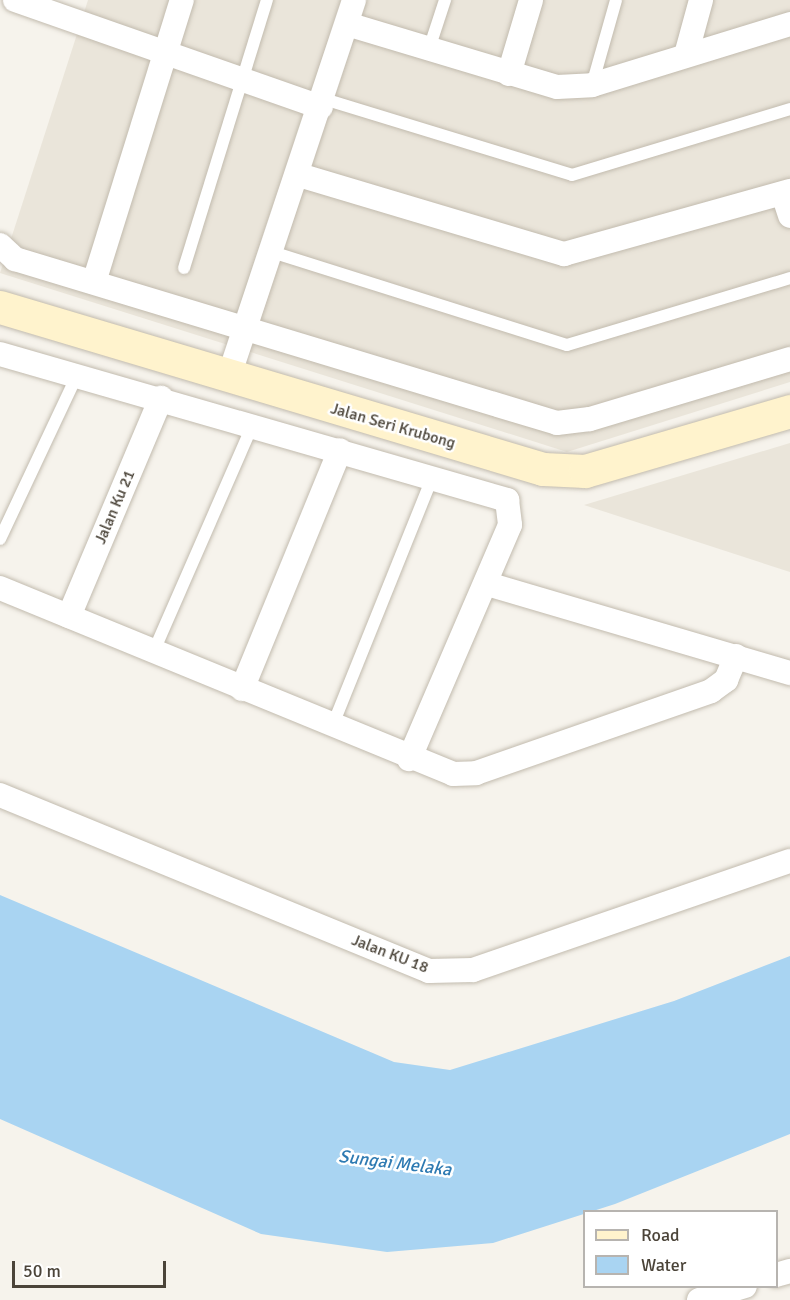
<!DOCTYPE html>
<style>
body{margin:0}
#map{position:relative;width:790px;height:1300px;overflow:hidden;background:#f6f3ec;font-family:Signika,sans-serif}
div>[style]{position:absolute}
.residential>*{inset:0;background:#eae5da}
.water>*{inset:0;background:#a9d4f2}
.roads{filter:drop-shadow(0 0 2px #c2bbae) drop-shadow(0 0 2px #c2bbae)}
.lane>*{height:12px;margin:-6px;padding:0 6px;transform-origin:6px;border-radius:6px;background:#fff}
.street>*{height:24px;margin:-12px;padding:0 12px;transform-origin:12px;border-radius:12px;background:#fff}
.secondary>*{height:33px;margin:-16.5px;padding:0 16.5px;transform-origin:16.5px;border-radius:16.5px;background:#fff3cd}
span{translate:-50% -50%;white-space:nowrap;text-align:center;line-height:1.15;-webkit-text-stroke:5px #fff;paint-order:stroke}
.street-label{font-size:16px;color:#4b4439}
.water-label{font-size:18px;color:#2e7ab2;font-style:italic}
.legend{position:absolute;left:583px;top:1210px;width:195px;height:78px;box-sizing:border-box;background:#fff;border:2px solid #b7b4b0;margin:0;padding:8px 10px;list-style:none;font-size:18px;color:#4b4439}
.legend li{display:flex;align-items:center;gap:12px;height:30px}
.legend b{width:30px;border:2px solid #b7b4b0}
.scale{position:absolute;left:12px;top:1261px;width:154px;height:27px;box-sizing:border-box;border:3px solid #4b4439;border-top:0;padding-left:8px;font-size:18px;line-height:21px;white-space:nowrap;color:#4b4439;-webkit-text-stroke:4px #fff;paint-order:stroke}
</style>
<div id="map">
<div class="residential">
<i style="clip-path:polygon(88px 0,790px 0,790px 382px,567px 452px,0 273px)"></i>
<i style="clip-path:polygon(790px 443px,790px 572px,584px 505px)"></i>
</div>
<div class="water">
<i style="clip-path:polygon(0 895px,394px 1062px,450px 1070px,674px 1001px,790px 956px,790px 1134px,615px 1204px,493px 1243px,387px 1252px,261px 1234px,0 1119px)"></i>
</div>
<div class="roads">
<div class="lane">
<i style="left:429px;top:49px;width:52px;rotate:-71.9deg"></i>
<i style="left:592px;top:85px;width:88px;rotate:-74.2deg"></i>
<i style="left:324px;top:99px;width:259px;rotate:17deg"></i>
<i style="left:572px;top:175px;width:228px;rotate:-16.8deg"></i>
<i style="left:272px;top:252px;width:309px;rotate:17.5deg"></i>
<i style="left:567px;top:345px;width:233px;rotate:-16.7deg"></i>
<i style="left:184px;top:268px;width:281px;rotate:-72.8deg"></i>
<i style="left:0;top:539px;width:181px;rotate:-64.8deg"></i>
<i style="left:153px;top:653px;width:250px;rotate:-66.4deg"></i>
<i style="left:332px;top:727px;width:271px;rotate:-68.1deg"></i>
</div>
<div class="street">
<i style="left:15px;top:0;width:324px;rotate:19.3deg"></i>
<i style="left:347px;top:24px;width:219px;rotate:16.7deg"></i>
<i style="left:557px;top:87px;width:35px;rotate:-3deg"></i>
<i style="left:592px;top:85px;width:207px;rotate:-17.1deg"></i>
<i style="left:686px;top:55px;width:57px;rotate:-74.7deg"></i>
<i style="left:509px;top:74px;width:77px;rotate:-73.4deg"></i>
<i style="left:299px;top:175px;width:277px;rotate:16.6deg"></i>
<i style="left:564px;top:254px;width:235px;rotate:-15.6deg"></i>
<i style="left:783px;top:194px;width:23px;rotate:72deg"></i>
<i style="left:0;top:245px;width:21px;rotate:43deg"></i>
<i style="left:15px;top:259px;width:566px;rotate:16.83deg"></i>
<i style="left:557px;top:423px;width:33px;rotate:-7deg"></i>
<i style="left:590px;top:419px;width:209px;rotate:-16.7deg"></i>
<i style="left:94px;top:282px;width:295px;rotate:-72.7deg"></i>
<i style="left:0;top:354px;width:528px;rotate:16.06deg"></i>
<i style="left:507px;top:500px;width:25px;rotate:83deg"></i>
<i style="left:510px;top:525px;width:255px;rotate:113.3deg"></i>
<i style="left:228px;top:379px;width:399px;rotate:-71.6deg"></i>
<i style="left:487px;top:584px;width:316px;rotate:16.4deg"></i>
<i style="left:0;top:588px;width:490px;rotate:22.3deg"></i>
<i style="left:453px;top:774px;width:23px;rotate:-2deg"></i>
<i style="left:476px;top:773px;width:249px;rotate:-19.2deg"></i>
<i style="left:711px;top:691px;width:19px;rotate:-36deg"></i>
<i style="left:726px;top:680px;width:26px;rotate:-67deg"></i>
<i style="left:69px;top:616px;width:237px;rotate:-67.1deg"></i>
<i style="left:242px;top:689px;width:258px;rotate:-67.7deg"></i>
<i style="left:0;top:795px;width:464px;rotate:22.3deg"></i>
<i style="left:429px;top:971px;width:44px;rotate:-1.3deg"></i>
<i style="left:473px;top:970px;width:335px;rotate:-19deg"></i>
<i style="left:776px;top:1275px;width:15px;rotate:-16deg"></i>
<i style="left:699px;top:1300px;width:48px;rotate:-16.9deg"></i>
</div>
<div class="secondary">
<i style="left:0;top:307px;width:567px;rotate:16.61deg"></i>
<i style="left:543px;top:469px;width:42px;rotate:2.7deg"></i>
<i style="left:585px;top:471px;width:214px;rotate:-16.3deg"></i>
</div>
</div>
<div class="street-label">
<span style="left:393px;top:426px;rotate:16deg">Jalan Seri Krubong</span>
<span style="left:115px;top:507px;rotate:-67deg">Jalan Ku 21</span>
<span style="left:390px;top:954px;rotate:21deg">Jalan KU 18</span>
</div>
<div class="water-label">
<span style="left:395px;top:1163px;rotate:7deg">Sungai Melaka</span>
</div>
<ul class="legend">
<li><b style="height:8px;background:#fff3cd"></b>Road</li>
<li><b style="height:16px;background:#a9d4f2"></b>Water</li>
</ul>
<div class="scale">50 m</div>
</div>
